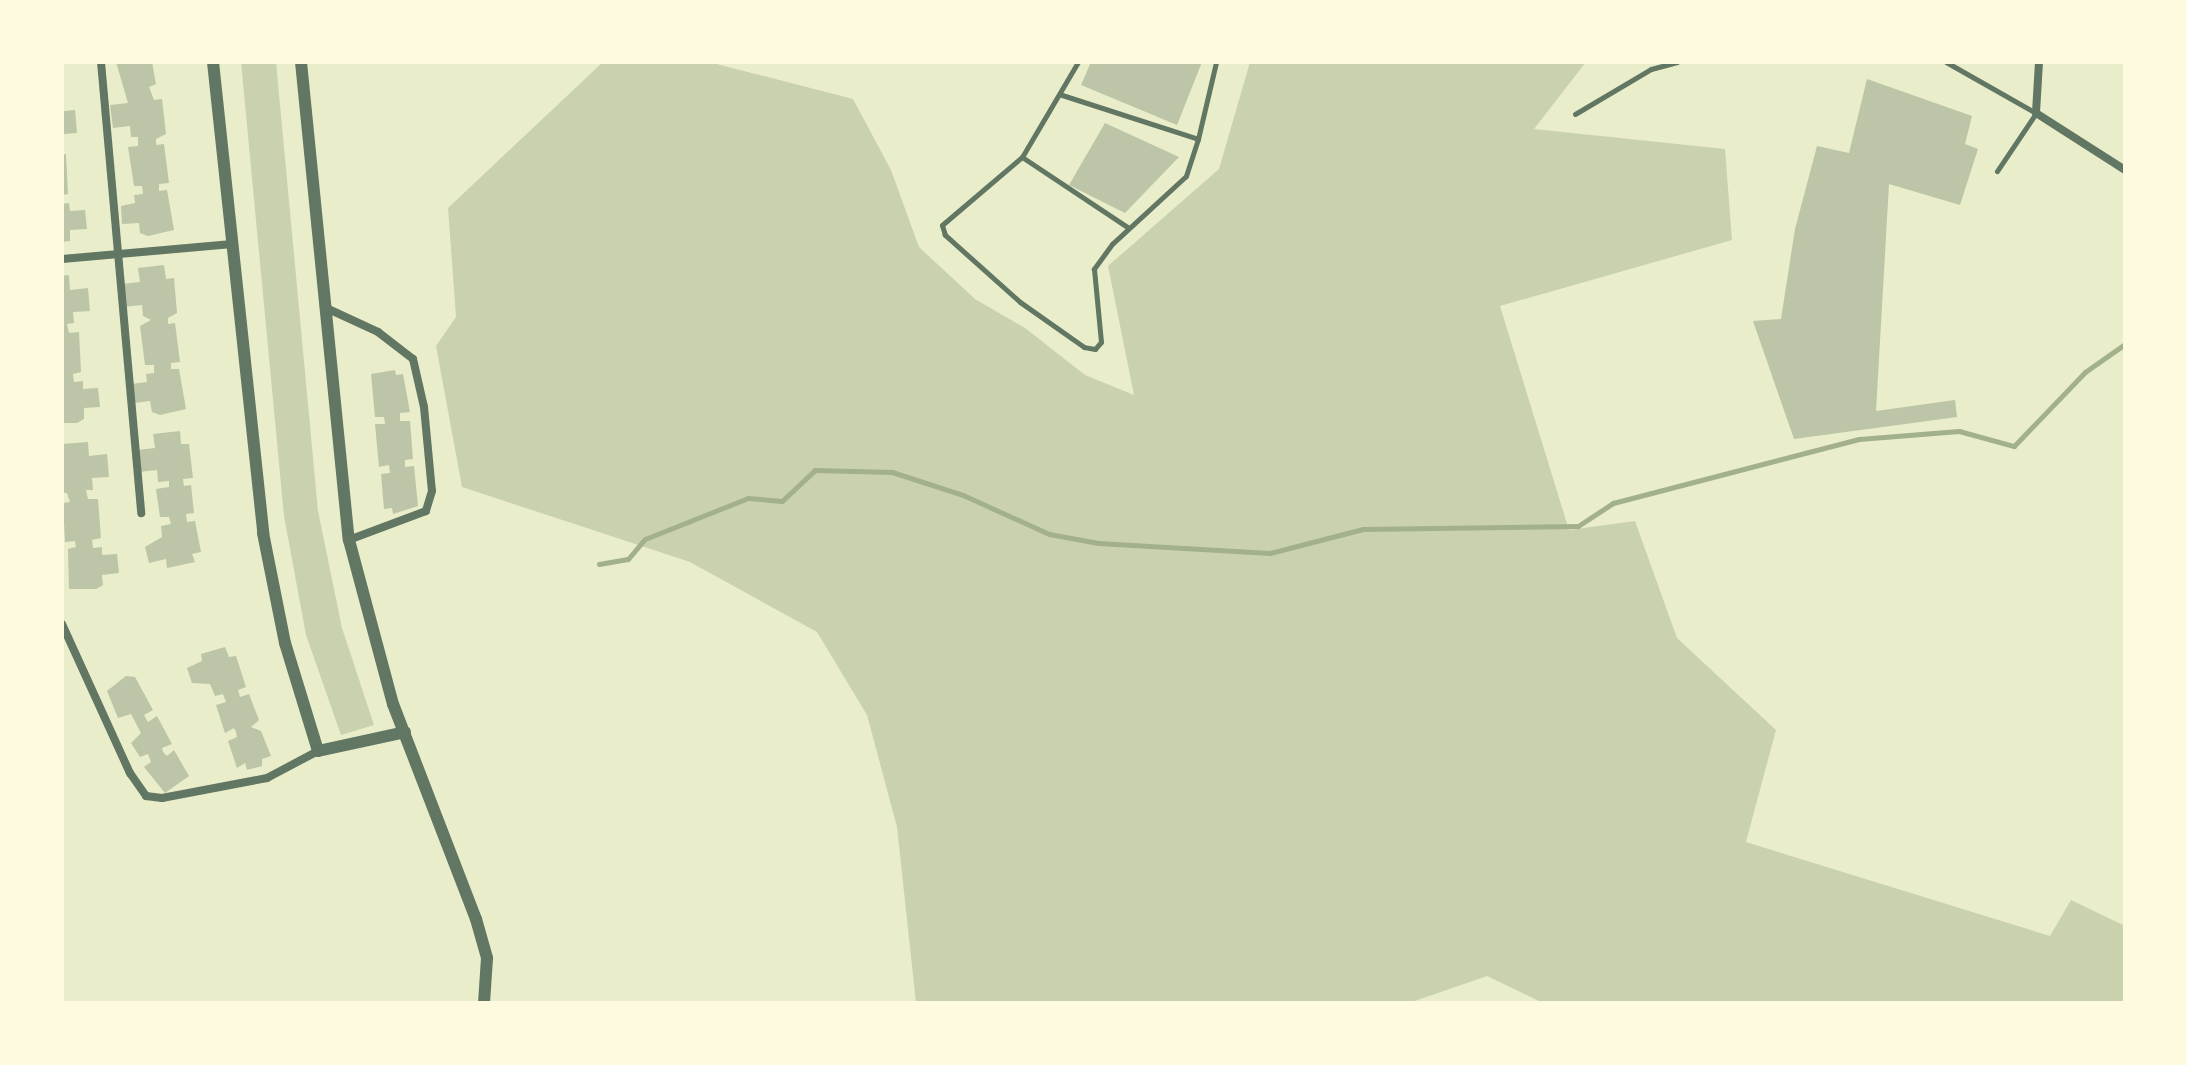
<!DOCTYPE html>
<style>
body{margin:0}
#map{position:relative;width:2187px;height:1065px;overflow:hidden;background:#e9edc9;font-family:"PT Serif",serif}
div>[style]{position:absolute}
.green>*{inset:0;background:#cad2ad}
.stream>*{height:5px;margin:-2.5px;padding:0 2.5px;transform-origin:2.5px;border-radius:2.5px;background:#a3b18a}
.building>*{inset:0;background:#bcc5a7;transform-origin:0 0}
.service>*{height:5px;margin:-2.5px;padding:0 2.5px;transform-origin:2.5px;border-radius:2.5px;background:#617663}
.minor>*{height:8px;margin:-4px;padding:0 4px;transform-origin:4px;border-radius:4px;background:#617663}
.tertiary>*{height:12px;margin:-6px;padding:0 6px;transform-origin:6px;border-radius:6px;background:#617663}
span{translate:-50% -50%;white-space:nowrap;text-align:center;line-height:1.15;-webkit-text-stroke:6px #fefae0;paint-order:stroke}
.frame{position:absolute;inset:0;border:64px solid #fefae0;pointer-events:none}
</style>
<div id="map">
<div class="green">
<i style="clip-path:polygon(241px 62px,276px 62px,318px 511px,342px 628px,374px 725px,341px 735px,306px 635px,284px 516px)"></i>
<i style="clip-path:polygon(603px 62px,709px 62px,853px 99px,891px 170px,919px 247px,975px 299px,1025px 328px,1085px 375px,1134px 395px,1108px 266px,1219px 169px,1250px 62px,1586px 62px,1534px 129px,1725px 149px,1732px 240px,1500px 306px,1569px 530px,1635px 521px,1677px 638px,1776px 730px,1746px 842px,2050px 936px,2071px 900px,2125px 926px,2125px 1003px,1543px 1003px,1487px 976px,1409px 1003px,916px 1003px,897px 827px,867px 715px,817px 632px,690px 562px,462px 487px,436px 346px,456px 317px,448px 208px)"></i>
</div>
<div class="stream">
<i style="left:599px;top:564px;width:29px;rotate:-10deg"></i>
<i style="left:628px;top:559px;width:26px;rotate:-50deg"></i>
<i style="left:645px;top:539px;width:111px;rotate:-21.7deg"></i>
<i style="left:748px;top:498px;width:34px;rotate:5deg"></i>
<i style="left:782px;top:501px;width:45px;rotate:-43.2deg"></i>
<i style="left:815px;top:470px;width:77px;rotate:1.5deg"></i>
<i style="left:892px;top:472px;width:75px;rotate:17.9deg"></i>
<i style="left:963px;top:495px;width:94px;rotate:24.4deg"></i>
<i style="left:1049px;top:534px;width:50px;rotate:10.4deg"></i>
<i style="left:1098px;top:543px;width:172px;rotate:3.3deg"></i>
<i style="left:1270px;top:553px;width:96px;rotate:-14.5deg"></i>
<i style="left:1363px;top:529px;width:215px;rotate:-0.8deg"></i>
<i style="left:1578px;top:526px;width:42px;rotate:-33.3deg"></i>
<i style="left:1613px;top:503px;width:254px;rotate:-14.6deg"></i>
<i style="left:1859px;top:439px;width:100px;rotate:-4.6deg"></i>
<i style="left:1959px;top:431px;width:57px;rotate:15.3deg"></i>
<i style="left:2014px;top:446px;width:103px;rotate:-46.2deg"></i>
<i style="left:2085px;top:372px;width:49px;rotate:-35deg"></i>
</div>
<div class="building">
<i style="clip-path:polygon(116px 62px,152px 62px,156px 84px,149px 87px,154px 100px,162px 99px,166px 134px,156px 139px,156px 145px,164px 144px,169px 183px,159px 184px,159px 191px,167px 190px,174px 230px,148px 236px,140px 233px,139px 223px,122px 224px,121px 206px,135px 203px,134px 195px,143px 194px,142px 186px,134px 186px,128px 147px,138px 146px,138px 137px,131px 137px,130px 126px,113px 128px,110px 105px,128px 103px)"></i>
<i style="clip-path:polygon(1091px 62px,1202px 62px,1177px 125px,1081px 85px)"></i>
<i style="clip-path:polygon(1867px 79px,1972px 116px,1965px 144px,1978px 149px,1960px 205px,1889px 184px,1876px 411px,1955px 400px,1957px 417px,1794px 439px,1753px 321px,1781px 319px,1795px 229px,1817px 146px,1849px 153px)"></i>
<i style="left:75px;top:110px;width:23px;height:13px;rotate:85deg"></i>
<i style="clip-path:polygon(1105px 123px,1179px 157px,1125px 213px,1069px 185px)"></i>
<i style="clip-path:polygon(66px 154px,68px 194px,62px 195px,62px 155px)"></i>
<i style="clip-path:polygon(69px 203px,70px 211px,85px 210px,87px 229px,70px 230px,70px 241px,62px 242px,62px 204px)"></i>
<i style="clip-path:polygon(164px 265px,166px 279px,174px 278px,177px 313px,168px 318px,168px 324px,175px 323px,180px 362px,171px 363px,171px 369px,179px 369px,186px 409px,160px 415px,152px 412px,150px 401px,134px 403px,132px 384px,147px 382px,146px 374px,154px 373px,154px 365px,145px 365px,140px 326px,151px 320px,143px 316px,142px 305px,124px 307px,122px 284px,140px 282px,138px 268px)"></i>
<i style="clip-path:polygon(69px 275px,70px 290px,88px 288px,90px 311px,73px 312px,74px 323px,67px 324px,69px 333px,79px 332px,81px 372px,73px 374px,74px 382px,83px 381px,83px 389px,98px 388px,100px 407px,84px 408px,84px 419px,77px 423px,62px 423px,62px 276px)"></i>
<i style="clip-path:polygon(395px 370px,396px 375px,403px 374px,410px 412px,400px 413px,400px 421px,410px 421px,413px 459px,405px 460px,405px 467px,414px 466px,418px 506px,393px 514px,392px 508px,384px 509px,381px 474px,390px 473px,389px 465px,379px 467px,375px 424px,385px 424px,384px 417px,375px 417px,371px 374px)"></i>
<i style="clip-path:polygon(180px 431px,181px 444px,189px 444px,193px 478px,183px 479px,184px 486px,191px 485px,194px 513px,186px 514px,187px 522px,195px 521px,201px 552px,192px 554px,195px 562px,167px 568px,166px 559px,149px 563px,145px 547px,162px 537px,161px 526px,171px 524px,169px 517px,160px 517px,156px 489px,169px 487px,169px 481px,158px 482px,157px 470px,139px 472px,137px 450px,155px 448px,153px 434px)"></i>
<i style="clip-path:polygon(88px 442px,89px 456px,107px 454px,109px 477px,92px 478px,93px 490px,86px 490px,88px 499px,98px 499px,101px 538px,92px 540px,93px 548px,102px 547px,102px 555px,117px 554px,119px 573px,102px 575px,103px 585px,96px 589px,69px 589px,68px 549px,76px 547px,75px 541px,65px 542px,63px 503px,70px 502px,67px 493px,62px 493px,62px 444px)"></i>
<i style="clip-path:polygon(225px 647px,229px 657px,236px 656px,246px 687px,238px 690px,240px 697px,249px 694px,259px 720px,251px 727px,261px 731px,271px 756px,262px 759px,262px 766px,247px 770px,245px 763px,237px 768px,228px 741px,237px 737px,236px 732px,234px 728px,225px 733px,216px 705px,226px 702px,223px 694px,215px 696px,210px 684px,192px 683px,187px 668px,202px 661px,201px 654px)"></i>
<i style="clip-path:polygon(126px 676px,135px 677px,153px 710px,144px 715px,148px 722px,157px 716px,172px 744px,162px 748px,163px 752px,167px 756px,174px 750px,189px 776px,165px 793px,144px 767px,151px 762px,148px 754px,140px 757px,131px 743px,141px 733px,131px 714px,118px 718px,107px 691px)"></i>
</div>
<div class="service">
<i style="left:1946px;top:62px;width:103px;rotate:29.5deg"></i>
<i style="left:2036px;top:113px;width:70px;rotate:123.9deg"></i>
<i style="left:1062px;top:95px;width:143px;rotate:17.9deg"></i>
<i style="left:1198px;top:139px;width:39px;rotate:108deg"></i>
<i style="left:1186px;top:176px;width:100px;rotate:137.4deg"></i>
<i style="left:1112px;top:244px;width:31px;rotate:126deg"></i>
<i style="left:1094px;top:269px;width:73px;rotate:84.5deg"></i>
<i style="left:1101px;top:342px;width:9px;rotate:131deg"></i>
<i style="left:1095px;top:349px;width:11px;rotate:-170deg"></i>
<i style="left:1084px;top:347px;width:78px;rotate:-144.9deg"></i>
<i style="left:1020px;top:302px;width:101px;rotate:-138.2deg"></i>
<i style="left:945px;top:235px;width:10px;rotate:-107deg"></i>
<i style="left:942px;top:225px;width:105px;rotate:-40.4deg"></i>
<i style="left:1022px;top:157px;width:110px;rotate:-59.5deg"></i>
<i style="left:1575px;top:114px;width:88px;rotate:-30.6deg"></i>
<i style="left:1651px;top:69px;width:27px;rotate:-15deg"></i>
<i style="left:1198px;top:139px;width:79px;rotate:-76.8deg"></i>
<i style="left:1022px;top:157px;width:128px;rotate:33.6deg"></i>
</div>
<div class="minor">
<i style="left:101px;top:62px;width:453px;rotate:84.9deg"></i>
<i style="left:2039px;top:62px;width:51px;rotate:93.4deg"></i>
<i style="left:2036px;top:113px;width:106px;rotate:32.6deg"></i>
<i style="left:62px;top:259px;width:171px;rotate:-5deg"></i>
<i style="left:324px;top:307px;width:60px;rotate:24.8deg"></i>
<i style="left:378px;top:332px;width:44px;rotate:37.6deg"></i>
<i style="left:413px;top:359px;width:49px;rotate:77.1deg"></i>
<i style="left:424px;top:407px;width:84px;rotate:84.6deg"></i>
<i style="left:432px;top:491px;width:21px;rotate:107deg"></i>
<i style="left:426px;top:511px;width:82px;rotate:159.4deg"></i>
<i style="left:62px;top:624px;width:164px;rotate:65.5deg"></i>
<i style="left:130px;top:773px;width:28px;rotate:55deg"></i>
<i style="left:146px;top:796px;width:16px;rotate:7deg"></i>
<i style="left:162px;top:798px;width:107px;rotate:-10.8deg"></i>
<i style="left:267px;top:778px;width:58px;rotate:-27.9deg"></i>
</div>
<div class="tertiary">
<i style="left:213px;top:62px;width:474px;rotate:83.9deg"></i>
<i style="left:263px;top:533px;width:112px;rotate:78.7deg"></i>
<i style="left:285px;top:643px;width:113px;rotate:73deg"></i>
<i style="left:318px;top:751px;width:89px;rotate:-12.3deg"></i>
<i style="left:301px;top:62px;width:480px;rotate:84.3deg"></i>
<i style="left:349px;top:540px;width:170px;rotate:75deg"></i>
<i style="left:393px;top:704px;width:230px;rotate:68.9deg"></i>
<i style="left:476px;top:919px;width:41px;rotate:74.2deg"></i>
<i style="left:487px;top:958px;width:45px;rotate:93.8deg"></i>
</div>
<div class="frame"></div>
</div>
